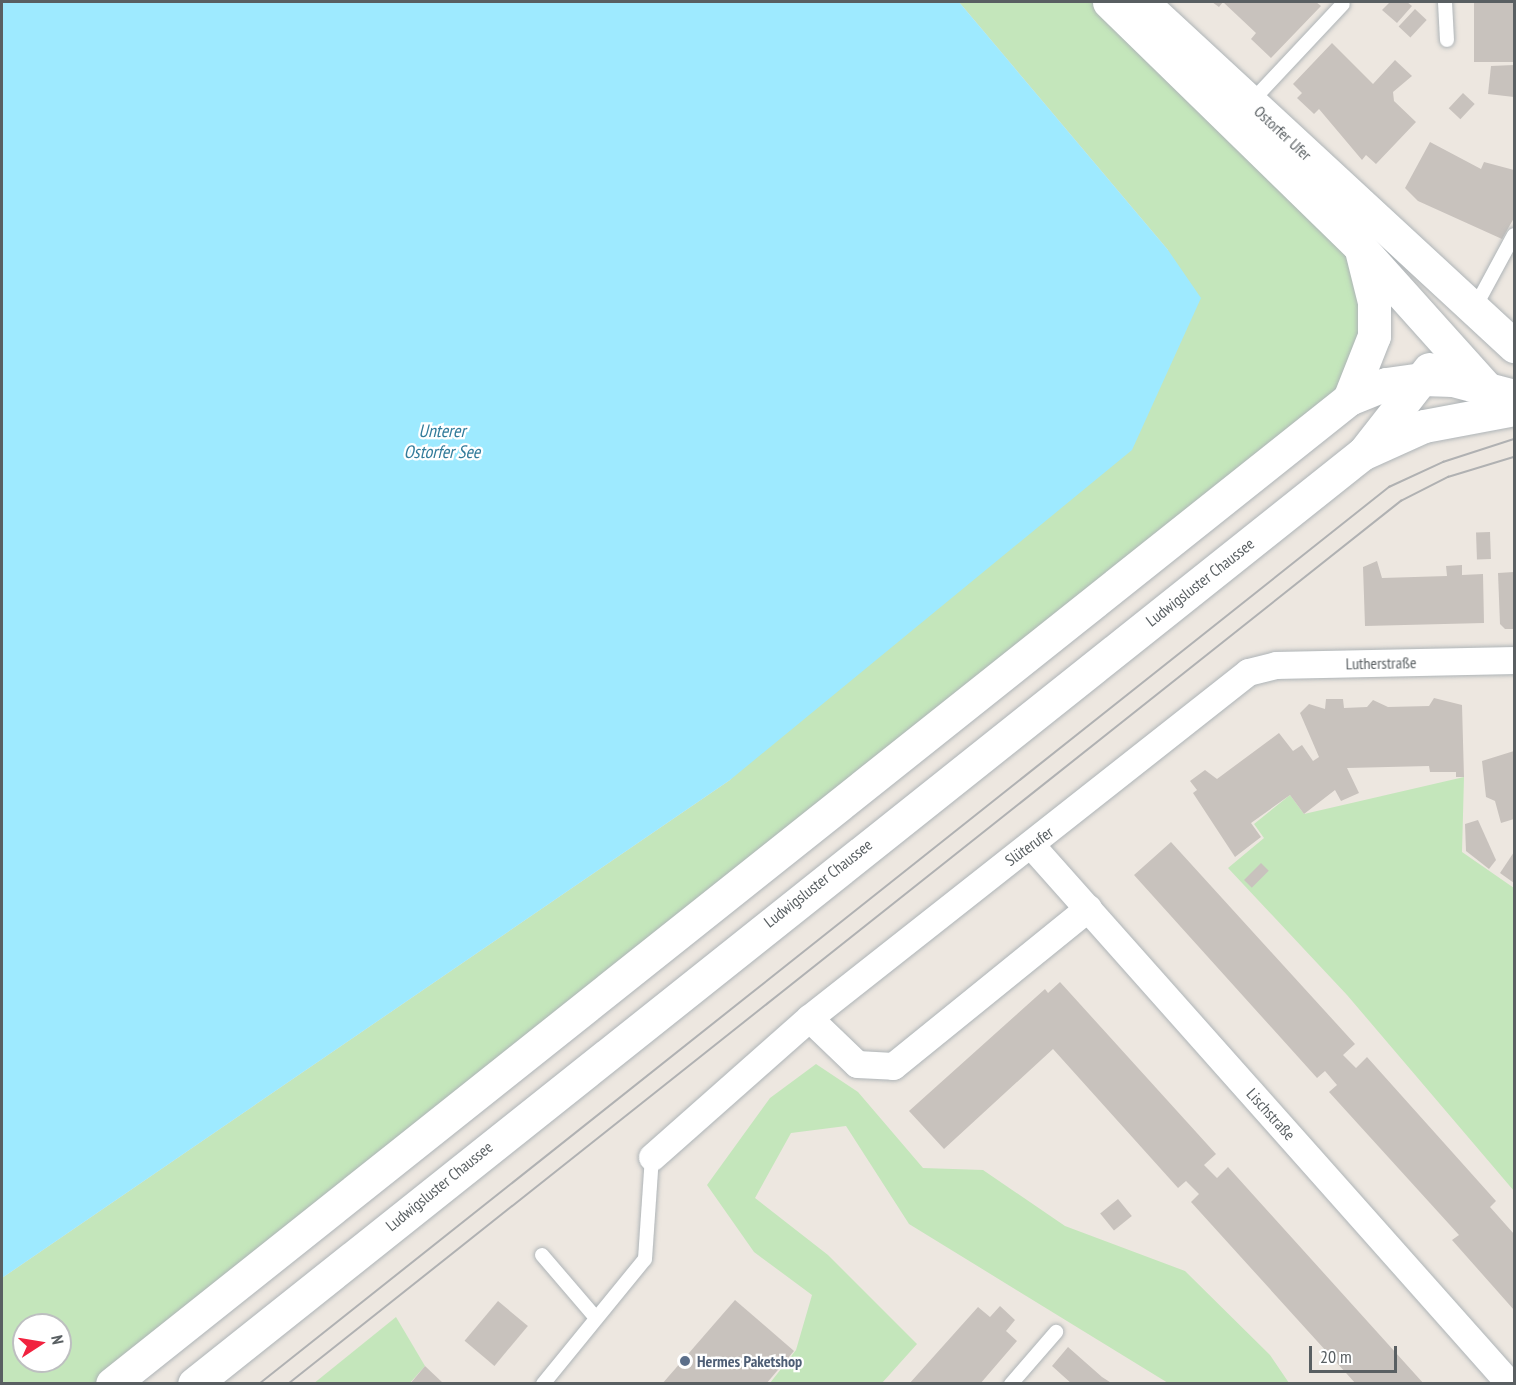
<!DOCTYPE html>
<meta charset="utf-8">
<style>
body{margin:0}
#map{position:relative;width:1516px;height:1385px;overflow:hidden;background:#ede7e0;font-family:"PT Sans Narrow",sans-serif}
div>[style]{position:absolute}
.green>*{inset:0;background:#c4e6bb}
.water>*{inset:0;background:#9eeaff}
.building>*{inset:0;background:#c8c2bd;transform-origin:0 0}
.roads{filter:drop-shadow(0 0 2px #aeb4b7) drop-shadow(0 0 2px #aeb4b7)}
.lane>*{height:14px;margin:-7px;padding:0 7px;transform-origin:7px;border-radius:7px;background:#fff}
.street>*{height:27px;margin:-13.5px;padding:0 13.5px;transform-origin:13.5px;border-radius:13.5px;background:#fff}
.secondary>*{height:33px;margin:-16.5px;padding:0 16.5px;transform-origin:16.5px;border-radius:16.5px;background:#fff}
.tram>*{height:1.5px;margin:-0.75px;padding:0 0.75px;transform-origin:0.75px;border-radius:0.75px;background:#b0b1b2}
.dots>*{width:16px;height:16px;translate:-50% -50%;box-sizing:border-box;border:3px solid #fff;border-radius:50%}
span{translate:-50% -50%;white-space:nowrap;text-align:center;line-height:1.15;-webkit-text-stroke:4.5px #fff;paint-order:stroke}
.street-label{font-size:16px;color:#595f62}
.service-label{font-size:16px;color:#4e5e75;font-weight:700}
.left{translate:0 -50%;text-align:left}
.water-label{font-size:18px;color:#317b9a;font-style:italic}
.frame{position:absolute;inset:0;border:3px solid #595f62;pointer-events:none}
.north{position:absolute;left:12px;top:1313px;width:60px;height:60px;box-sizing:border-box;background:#fff;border:2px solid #bdbfc0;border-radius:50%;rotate:78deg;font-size:16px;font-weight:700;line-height:24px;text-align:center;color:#595f62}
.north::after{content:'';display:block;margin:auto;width:21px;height:27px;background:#f1223f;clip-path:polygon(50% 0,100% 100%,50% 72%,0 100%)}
.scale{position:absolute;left:1309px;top:1346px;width:88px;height:27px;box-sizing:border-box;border:3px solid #595f62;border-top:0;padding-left:8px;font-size:18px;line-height:21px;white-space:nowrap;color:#595f62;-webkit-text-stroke:4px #fff;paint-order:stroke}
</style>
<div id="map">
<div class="green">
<i style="clip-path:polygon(evenodd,959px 2px,1109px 2px,1359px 246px,1374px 336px,1349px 399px,112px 1383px,2px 1384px,2px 1278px,730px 780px,1168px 250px,959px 2px,24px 1325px,60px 1325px,60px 1361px,24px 1361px,24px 1325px)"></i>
<i style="clip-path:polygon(1464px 777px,1462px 852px,1514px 888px,1514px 1191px,1347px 995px,1228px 868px,1264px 838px,1254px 824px,1290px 795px,1304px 814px)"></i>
<i style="clip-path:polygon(816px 1064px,858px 1092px,923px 1168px,983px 1170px,1065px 1226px,1185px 1271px,1270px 1355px,1289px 1383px,1168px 1383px,909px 1224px,846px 1126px,791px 1133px,755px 1198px,828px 1255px,917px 1344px,882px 1383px,770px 1383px,796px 1350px,812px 1295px,754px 1252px,707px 1185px,770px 1098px)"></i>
<i style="clip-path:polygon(396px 1317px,425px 1366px,410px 1383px,313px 1384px)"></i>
</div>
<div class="water">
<i style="clip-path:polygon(2px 2px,959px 2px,1168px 250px,1201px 298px,1132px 450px,730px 780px,2px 1278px)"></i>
</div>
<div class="building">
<i style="clip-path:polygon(1212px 2px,1316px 2px,1321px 6px,1271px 58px,1251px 39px,1256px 33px,1223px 2px,1219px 7px)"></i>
<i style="clip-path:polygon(1390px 2px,1407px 2px,1412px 6px,1397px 23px,1382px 10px)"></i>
<i style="left:1474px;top:2px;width:40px;height:60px"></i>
<i style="left:1415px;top:9px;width:16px;height:24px;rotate:43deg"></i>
<i style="clip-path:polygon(1332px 43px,1373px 84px,1395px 60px,1412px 76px,1393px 92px,1394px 101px,1416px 122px,1376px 164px,1366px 155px,1362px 160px,1319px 109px,1314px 114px,1297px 98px,1302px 93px,1293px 84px)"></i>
<i style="clip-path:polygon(1514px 65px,1514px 97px,1488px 94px,1491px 66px)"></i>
<i style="left:1463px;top:93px;width:16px;height:21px;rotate:43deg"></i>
<i style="clip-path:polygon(1430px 142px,1481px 169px,1484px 162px,1514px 170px,1514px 218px,1502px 239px,1418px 201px,1405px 188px)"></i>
<i style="left:1490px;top:532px;width:27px;height:14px;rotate:88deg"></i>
<i style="clip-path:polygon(1377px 561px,1382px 578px,1447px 576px,1446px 566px,1462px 565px,1462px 575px,1483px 574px,1484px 623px,1365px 626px,1363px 567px)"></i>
<i style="clip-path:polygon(1514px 572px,1514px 629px,1505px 629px,1500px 624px,1498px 573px)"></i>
<i style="clip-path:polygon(1434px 698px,1462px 705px,1464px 777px,1456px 777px,1456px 772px,1430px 772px,1429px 766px,1347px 768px,1359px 793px,1341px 801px,1335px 790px,1304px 814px,1290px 795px,1251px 823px,1261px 837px,1235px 857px,1193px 793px,1197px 790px,1190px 781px,1205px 770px,1217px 779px,1279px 733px,1293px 751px,1302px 745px,1313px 761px,1319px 757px,1300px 713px,1309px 704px,1325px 709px,1326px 699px,1343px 699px,1344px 708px,1367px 707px,1373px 700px,1388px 707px,1429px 706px)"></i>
<i style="clip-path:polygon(1514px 751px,1514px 819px,1501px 823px,1495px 801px,1486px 797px,1482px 761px)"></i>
<i style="clip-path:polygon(1478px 820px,1496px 860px,1489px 869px,1466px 851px,1465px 824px)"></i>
<i style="clip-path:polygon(1171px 842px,1355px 1044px,1343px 1055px,1356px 1068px,1367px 1057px,1496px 1201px,1490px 1207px,1514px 1234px,1514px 1310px,1452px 1240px,1459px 1235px,1329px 1092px,1337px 1085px,1325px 1071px,1317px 1078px,1134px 875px)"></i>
<i style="clip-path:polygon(1514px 852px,1514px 883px,1500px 873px)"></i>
<i style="left:1261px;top:863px;width:11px;height:24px;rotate:45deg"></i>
<i style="clip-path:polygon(1060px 982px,1216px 1154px,1204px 1165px,1217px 1178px,1228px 1167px,1424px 1384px,1356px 1384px,1191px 1202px,1199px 1194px,1186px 1181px,1178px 1188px,1053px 1049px,944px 1149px,909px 1111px,1045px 989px,1048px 993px)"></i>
<i style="left:1118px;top:1199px;width:22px;height:23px;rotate:51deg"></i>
<i style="clip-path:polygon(735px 1300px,794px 1351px,766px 1384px,662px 1384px)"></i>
<i style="left:498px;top:1301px;width:39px;height:52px;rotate:40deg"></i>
<i style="clip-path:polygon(1000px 1306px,1015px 1320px,1006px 1331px,1017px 1341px,980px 1384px,909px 1384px,978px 1307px,990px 1317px)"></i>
<i style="clip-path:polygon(1068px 1347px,1102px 1377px,1113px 1384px,1072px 1384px,1052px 1366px)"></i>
<i style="clip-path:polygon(425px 1366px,444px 1384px,410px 1384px)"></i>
</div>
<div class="roads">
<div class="lane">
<i style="left:1445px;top:2px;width:38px;rotate:87deg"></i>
<i style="left:1251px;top:102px;width:134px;rotate:-46.8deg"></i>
<i style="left:1474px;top:309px;width:84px;rotate:-61.6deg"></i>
<i style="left:542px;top:1255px;width:83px;rotate:49.4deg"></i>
<i style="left:543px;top:1384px;width:161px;rotate:-50.8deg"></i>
<i style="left:645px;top:1259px;width:102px;rotate:-86.1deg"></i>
<i style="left:1011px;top:1384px;width:69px;rotate:-49.1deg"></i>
</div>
<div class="street">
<i style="left:1031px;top:845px;width:721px;rotate:48.37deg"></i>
<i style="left:809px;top:1018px;width:66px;rotate:43.8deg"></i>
<i style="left:857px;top:1064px;width:36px;rotate:3deg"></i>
<i style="left:893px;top:1066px;width:251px;rotate:-39deg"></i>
<i style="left:652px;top:1157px;width:210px;rotate:-41.5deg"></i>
<i style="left:809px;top:1018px;width:559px;rotate:-38.24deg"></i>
<i style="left:1248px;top:672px;width:29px;rotate:-14deg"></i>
<i style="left:1276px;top:665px;width:238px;rotate:-1.2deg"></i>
</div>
<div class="secondary">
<i style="left:1109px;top:2px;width:349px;rotate:44.3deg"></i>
<i style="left:1359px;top:246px;width:198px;rotate:48.1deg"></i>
<i style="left:1142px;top:2px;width:507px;rotate:42.76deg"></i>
<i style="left:1349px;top:399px;width:68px;rotate:-68.4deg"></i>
<i style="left:1374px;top:336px;width:34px;rotate:-90deg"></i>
<i style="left:1374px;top:302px;width:54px;rotate:-104deg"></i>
<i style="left:1365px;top:451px;width:104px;rotate:-52deg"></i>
<i style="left:112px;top:1384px;width:1581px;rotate:-38.53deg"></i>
<i style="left:1349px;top:399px;width:40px;rotate:-22deg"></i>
<i style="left:1386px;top:384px;width:36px;rotate:-8deg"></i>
<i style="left:1422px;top:379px;width:31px;rotate:2deg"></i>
<i style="left:1453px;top:380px;width:63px;rotate:14.7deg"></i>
<i style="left:194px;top:1384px;width:1493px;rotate:-38.53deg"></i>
<i style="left:1362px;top:454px;width:68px;rotate:-24.3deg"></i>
<i style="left:1424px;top:426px;width:92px;rotate:-10.7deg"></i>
</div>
</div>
<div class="tram">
<i style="left:259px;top:1384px;width:1443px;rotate:-38.44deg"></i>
<i style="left:1389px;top:487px;width:60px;rotate:-24.8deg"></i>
<i style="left:1443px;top:462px;width:75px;rotate:-17.9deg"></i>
<i style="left:288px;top:1384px;width:1421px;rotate:-38.43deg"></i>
<i style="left:1401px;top:501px;width:53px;rotate:-27.1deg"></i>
<i style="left:1448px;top:477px;width:69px;rotate:-16.9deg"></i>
</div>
<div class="dots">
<i style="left:685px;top:1361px;background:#5c6f8a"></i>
</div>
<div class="street-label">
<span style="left:1283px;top:133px;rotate:43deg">Ostorfer Ufer</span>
<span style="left:1200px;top:582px;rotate:-38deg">Ludwigsluster Chaussee</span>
<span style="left:1381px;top:663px;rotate:-1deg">Lutherstraße</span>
<span style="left:1029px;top:846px;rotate:-36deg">Slüterufer</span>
<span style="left:818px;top:883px;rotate:-38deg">Ludwigsluster Chaussee</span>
<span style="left:1271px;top:1114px;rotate:48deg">Lischstraße</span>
<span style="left:439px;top:1186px;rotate:-39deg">Ludwigsluster Chaussee</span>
</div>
<div class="service-label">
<span class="left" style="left:697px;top:1361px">Hermes Paketshop</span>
</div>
<div class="water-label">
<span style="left:442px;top:442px">Unterer<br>Ostorfer See</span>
</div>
<div class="frame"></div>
<div class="north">N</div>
<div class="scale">20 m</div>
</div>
